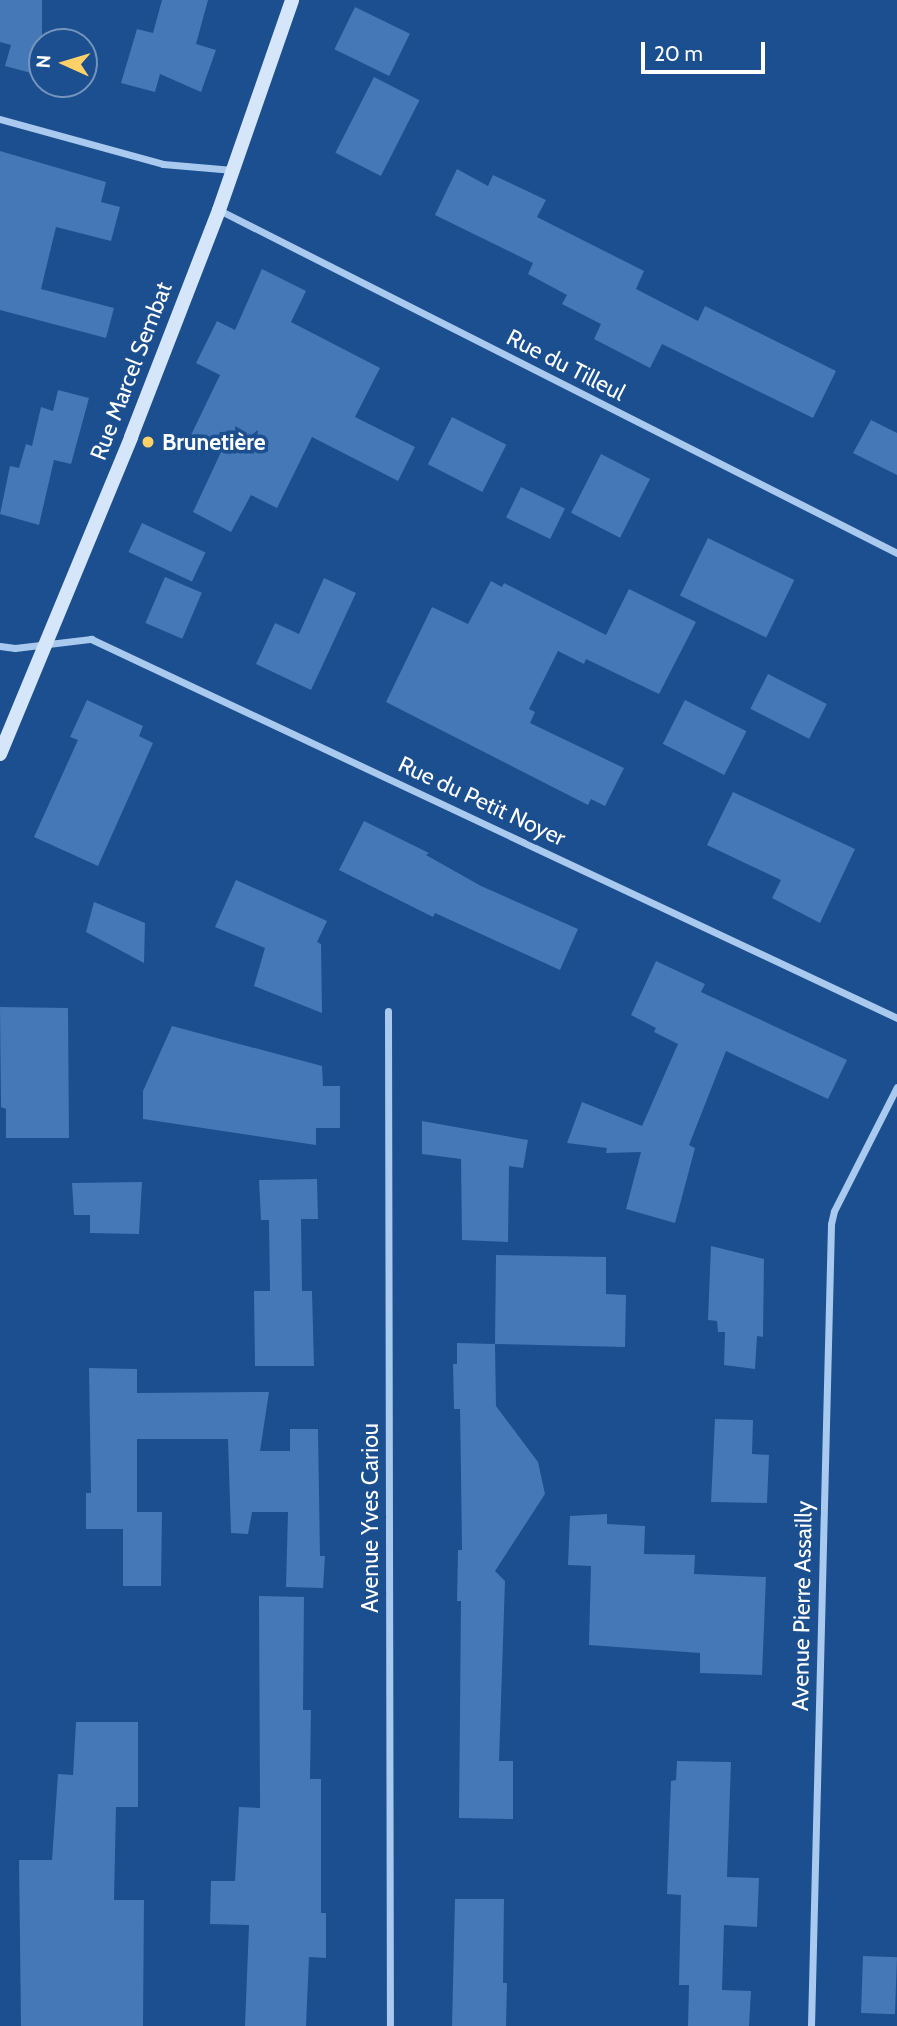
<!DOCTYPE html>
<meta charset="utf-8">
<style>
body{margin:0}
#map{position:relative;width:897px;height:2026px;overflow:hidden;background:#1b4f8f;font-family:Cabin,sans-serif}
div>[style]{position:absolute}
.building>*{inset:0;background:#4478b7;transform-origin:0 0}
.street>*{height:7px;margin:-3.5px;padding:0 3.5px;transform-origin:3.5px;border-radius:3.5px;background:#a9c9ee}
.secondary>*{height:14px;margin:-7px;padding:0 7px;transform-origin:7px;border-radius:7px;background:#d6e6fa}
.dots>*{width:19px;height:19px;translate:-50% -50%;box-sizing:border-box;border:4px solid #1b4f8f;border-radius:50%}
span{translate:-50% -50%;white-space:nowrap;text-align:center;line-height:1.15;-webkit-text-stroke:7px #1b4f8f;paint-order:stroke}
.street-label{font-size:23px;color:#fff}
.poi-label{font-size:23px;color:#fff;font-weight:700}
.left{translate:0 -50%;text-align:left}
.north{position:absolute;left:28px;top:28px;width:70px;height:70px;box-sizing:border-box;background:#1b4f8f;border:2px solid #7695bc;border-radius:50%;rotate:274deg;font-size:19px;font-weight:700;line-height:28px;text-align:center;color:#fff}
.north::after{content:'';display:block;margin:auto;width:24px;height:32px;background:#ffd166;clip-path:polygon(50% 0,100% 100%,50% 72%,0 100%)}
.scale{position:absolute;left:641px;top:42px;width:124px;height:32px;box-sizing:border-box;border:4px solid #fff;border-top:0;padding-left:9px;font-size:21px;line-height:24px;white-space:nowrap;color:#fff;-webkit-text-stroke:5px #1b4f8f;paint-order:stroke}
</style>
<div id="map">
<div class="building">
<i style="clip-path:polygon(0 0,42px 0,42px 76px,5px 66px,11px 45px,0 42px)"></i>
<i style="clip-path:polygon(162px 0,208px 0,196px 44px,216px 50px,201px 92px,160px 74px,155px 92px,121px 83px,137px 29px,153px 33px)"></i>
<i style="left:355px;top:7px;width:61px;height:47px;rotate:26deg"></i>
<i style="left:374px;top:77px;width:51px;height:85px;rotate:27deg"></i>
<i style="clip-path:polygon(0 151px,106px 182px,101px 202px,120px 207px,111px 241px,56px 227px,41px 289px,114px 308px,106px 338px,0 310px)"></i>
<i style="clip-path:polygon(457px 169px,488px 186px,493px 175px,546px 200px,537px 217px,644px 271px,636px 289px,698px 321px,705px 306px,836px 371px,813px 418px,662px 344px,650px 368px,594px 339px,601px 324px,562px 304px,567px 295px,528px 274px,533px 263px,435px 215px)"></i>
<i style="clip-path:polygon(262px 269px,306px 291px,291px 322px,380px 368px,355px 417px,415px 447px,398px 481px,312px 437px,277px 508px,251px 495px,231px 532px,193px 512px,222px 450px,191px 435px,220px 375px,196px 363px,217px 321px,235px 330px)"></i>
<i style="clip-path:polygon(58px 390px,89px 398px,71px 464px,54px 460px,39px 525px,0 514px,10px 466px,19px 468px,26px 444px,32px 446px,41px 407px,53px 411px)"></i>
<i style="left:452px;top:417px;width:61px;height:53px;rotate:27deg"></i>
<i style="clip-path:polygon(871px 420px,897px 433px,897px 475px,853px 453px)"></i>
<i style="left:601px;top:454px;width:55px;height:66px;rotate:27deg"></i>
<i style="left:521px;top:487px;width:49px;height:34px;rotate:26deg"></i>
<i style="left:142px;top:523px;width:70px;height:32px;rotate:25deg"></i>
<i style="left:708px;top:538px;width:96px;height:64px;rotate:26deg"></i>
<i style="left:165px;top:577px;width:40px;height:50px;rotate:23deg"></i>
<i style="clip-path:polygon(324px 578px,356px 593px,311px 690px,256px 664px,275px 623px,299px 634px)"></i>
<i style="clip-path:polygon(491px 581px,502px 587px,504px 583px,606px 635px,629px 589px,696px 622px,659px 694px,586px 659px,584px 664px,558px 651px,529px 709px,535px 712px,530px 723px,624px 768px,605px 806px,591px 799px,588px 805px,386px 702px,432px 607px,468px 624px)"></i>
<i style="left:768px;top:674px;width:66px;height:39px;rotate:27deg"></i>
<i style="clip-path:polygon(87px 700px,143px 726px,139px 736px,153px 743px,98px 866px,34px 837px,78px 740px,70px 737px)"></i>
<i style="left:685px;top:700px;width:69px;height:49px;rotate:27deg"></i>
<i style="clip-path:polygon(733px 792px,855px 849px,820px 923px,772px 898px,781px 880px,707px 845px)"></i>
<i style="clip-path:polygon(364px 821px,429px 853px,426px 855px,481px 886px,578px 929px,560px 970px,435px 913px,433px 917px,339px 870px)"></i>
<i style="clip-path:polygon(236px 880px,327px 921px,317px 942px,321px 944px,322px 1013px,254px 986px,265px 948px,215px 927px)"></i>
<i style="clip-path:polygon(94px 902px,145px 923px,144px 963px,86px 932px)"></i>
<i style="clip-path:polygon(656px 961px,705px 984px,701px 992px,847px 1060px,828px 1099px,726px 1051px,689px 1145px,695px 1148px,675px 1223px,626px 1209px,641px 1152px,606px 1153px,607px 1148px,567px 1143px,582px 1102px,642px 1126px,678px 1044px,654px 1032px,656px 1028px,631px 1015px)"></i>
<i style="clip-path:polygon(0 1007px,68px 1008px,69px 1138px,6px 1138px,6px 1109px,1px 1107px)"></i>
<i style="clip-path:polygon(172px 1026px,322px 1066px,323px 1086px,340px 1086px,340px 1128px,316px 1128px,316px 1145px,143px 1119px,143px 1091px)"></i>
<i style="clip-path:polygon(422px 1121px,528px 1140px,523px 1168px,509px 1166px,508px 1242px,462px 1240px,461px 1159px,422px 1154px)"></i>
<i style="clip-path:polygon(317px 1179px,318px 1219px,301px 1219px,302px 1291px,312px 1291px,314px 1366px,255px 1366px,254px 1291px,270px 1291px,269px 1220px,261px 1220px,259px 1180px)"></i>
<i style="clip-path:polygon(142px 1182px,139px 1234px,90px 1233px,90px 1215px,74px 1215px,72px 1183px)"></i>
<i style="clip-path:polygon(711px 1246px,764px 1259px,763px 1337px,757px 1336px,755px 1369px,724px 1365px,725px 1332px,718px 1332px,717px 1321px,708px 1320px)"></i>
<i style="clip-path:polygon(496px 1255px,606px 1257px,606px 1294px,626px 1295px,625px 1347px,495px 1344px)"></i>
<i style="clip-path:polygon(457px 1343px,495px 1344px,496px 1406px,538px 1462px,545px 1494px,495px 1571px,505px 1581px,499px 1761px,513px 1761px,513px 1819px,459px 1818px,461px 1601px,457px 1601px,458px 1550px,462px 1550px,461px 1474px,460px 1409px,454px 1409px,453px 1364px,457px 1364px)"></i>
<i style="clip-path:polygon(89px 1368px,137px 1369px,137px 1393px,269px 1392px,260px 1451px,290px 1451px,290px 1429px,318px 1429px,320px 1556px,325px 1556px,323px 1588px,286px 1587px,288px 1512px,252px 1512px,248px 1534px,231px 1533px,228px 1439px,137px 1439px,137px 1512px,162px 1512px,161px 1586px,123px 1586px,123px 1529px,86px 1529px,86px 1493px,91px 1493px)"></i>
<i style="clip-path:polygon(715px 1419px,753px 1420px,752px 1454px,769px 1455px,767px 1503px,711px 1502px)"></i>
<i style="clip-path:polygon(607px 1514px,607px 1524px,645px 1526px,644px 1554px,695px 1555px,694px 1574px,766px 1577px,762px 1675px,700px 1673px,700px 1653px,589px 1645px,591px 1566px,568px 1565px,570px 1516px)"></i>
<i style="clip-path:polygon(259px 1596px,304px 1597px,303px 1710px,311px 1710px,310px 1779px,321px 1779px,321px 1913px,326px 1913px,326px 1958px,309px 1957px,306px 2026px,245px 2026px,249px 1925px,210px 1924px,211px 1881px,235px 1881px,239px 1807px,260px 1808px)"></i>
<i style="clip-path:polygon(76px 1722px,138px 1722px,138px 1807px,116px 1807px,114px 1900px,144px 1900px,143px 2026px,21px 2026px,19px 1860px,52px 1860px,58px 1774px,73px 1775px)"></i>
<i style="clip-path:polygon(677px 1761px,731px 1762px,727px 1877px,759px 1878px,757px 1927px,724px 1925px,722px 1990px,751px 1991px,749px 2026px,688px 2026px,689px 1985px,679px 1985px,681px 1895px,667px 1894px,671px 1781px,676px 1780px)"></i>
<i style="clip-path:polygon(455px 1899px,504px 1899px,503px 1983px,507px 1983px,506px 2026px,452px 2026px)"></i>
<i style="left:863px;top:1956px;width:34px;height:57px;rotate:2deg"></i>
</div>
<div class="street">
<i style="left:0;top:119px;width:169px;rotate:15.4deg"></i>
<i style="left:163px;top:164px;width:70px;rotate:4.9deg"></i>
<i style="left:219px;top:210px;width:760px;rotate:26.83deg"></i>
<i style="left:0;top:646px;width:15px;rotate:8deg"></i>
<i style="left:15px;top:648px;width:77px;rotate:-6.8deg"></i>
<i style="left:91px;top:639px;width:891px;rotate:25.18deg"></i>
<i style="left:388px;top:1011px;width:1015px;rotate:89.89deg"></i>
<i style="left:811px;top:2026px;width:802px;rotate:-88.57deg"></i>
<i style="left:831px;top:1224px;width:13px;rotate:-77deg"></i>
<i style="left:834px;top:1211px;width:139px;rotate:-63.1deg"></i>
</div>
<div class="secondary">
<i style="left:0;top:754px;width:343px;rotate:-67.5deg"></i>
<i style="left:131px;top:437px;width:243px;rotate:-68.8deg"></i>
<i style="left:219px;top:210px;width:222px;rotate:-70.8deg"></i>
</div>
<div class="dots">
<i style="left:148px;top:442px;background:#ffd166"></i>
</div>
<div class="street-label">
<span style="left:566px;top:365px;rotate:27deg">Rue du Tilleul</span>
<span style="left:131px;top:371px;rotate:-69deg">Rue Marcel Sembat</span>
<span style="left:482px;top:801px;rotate:25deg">Rue du Petit Noyer</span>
<span style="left:370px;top:1518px;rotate:-90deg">Avenue Yves Cariou</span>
<span style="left:802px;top:1606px;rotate:-89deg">Avenue Pierre Assailly</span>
</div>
<div class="poi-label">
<span class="left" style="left:162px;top:442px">Brunetière</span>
</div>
<div class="north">N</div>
<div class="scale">20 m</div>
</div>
